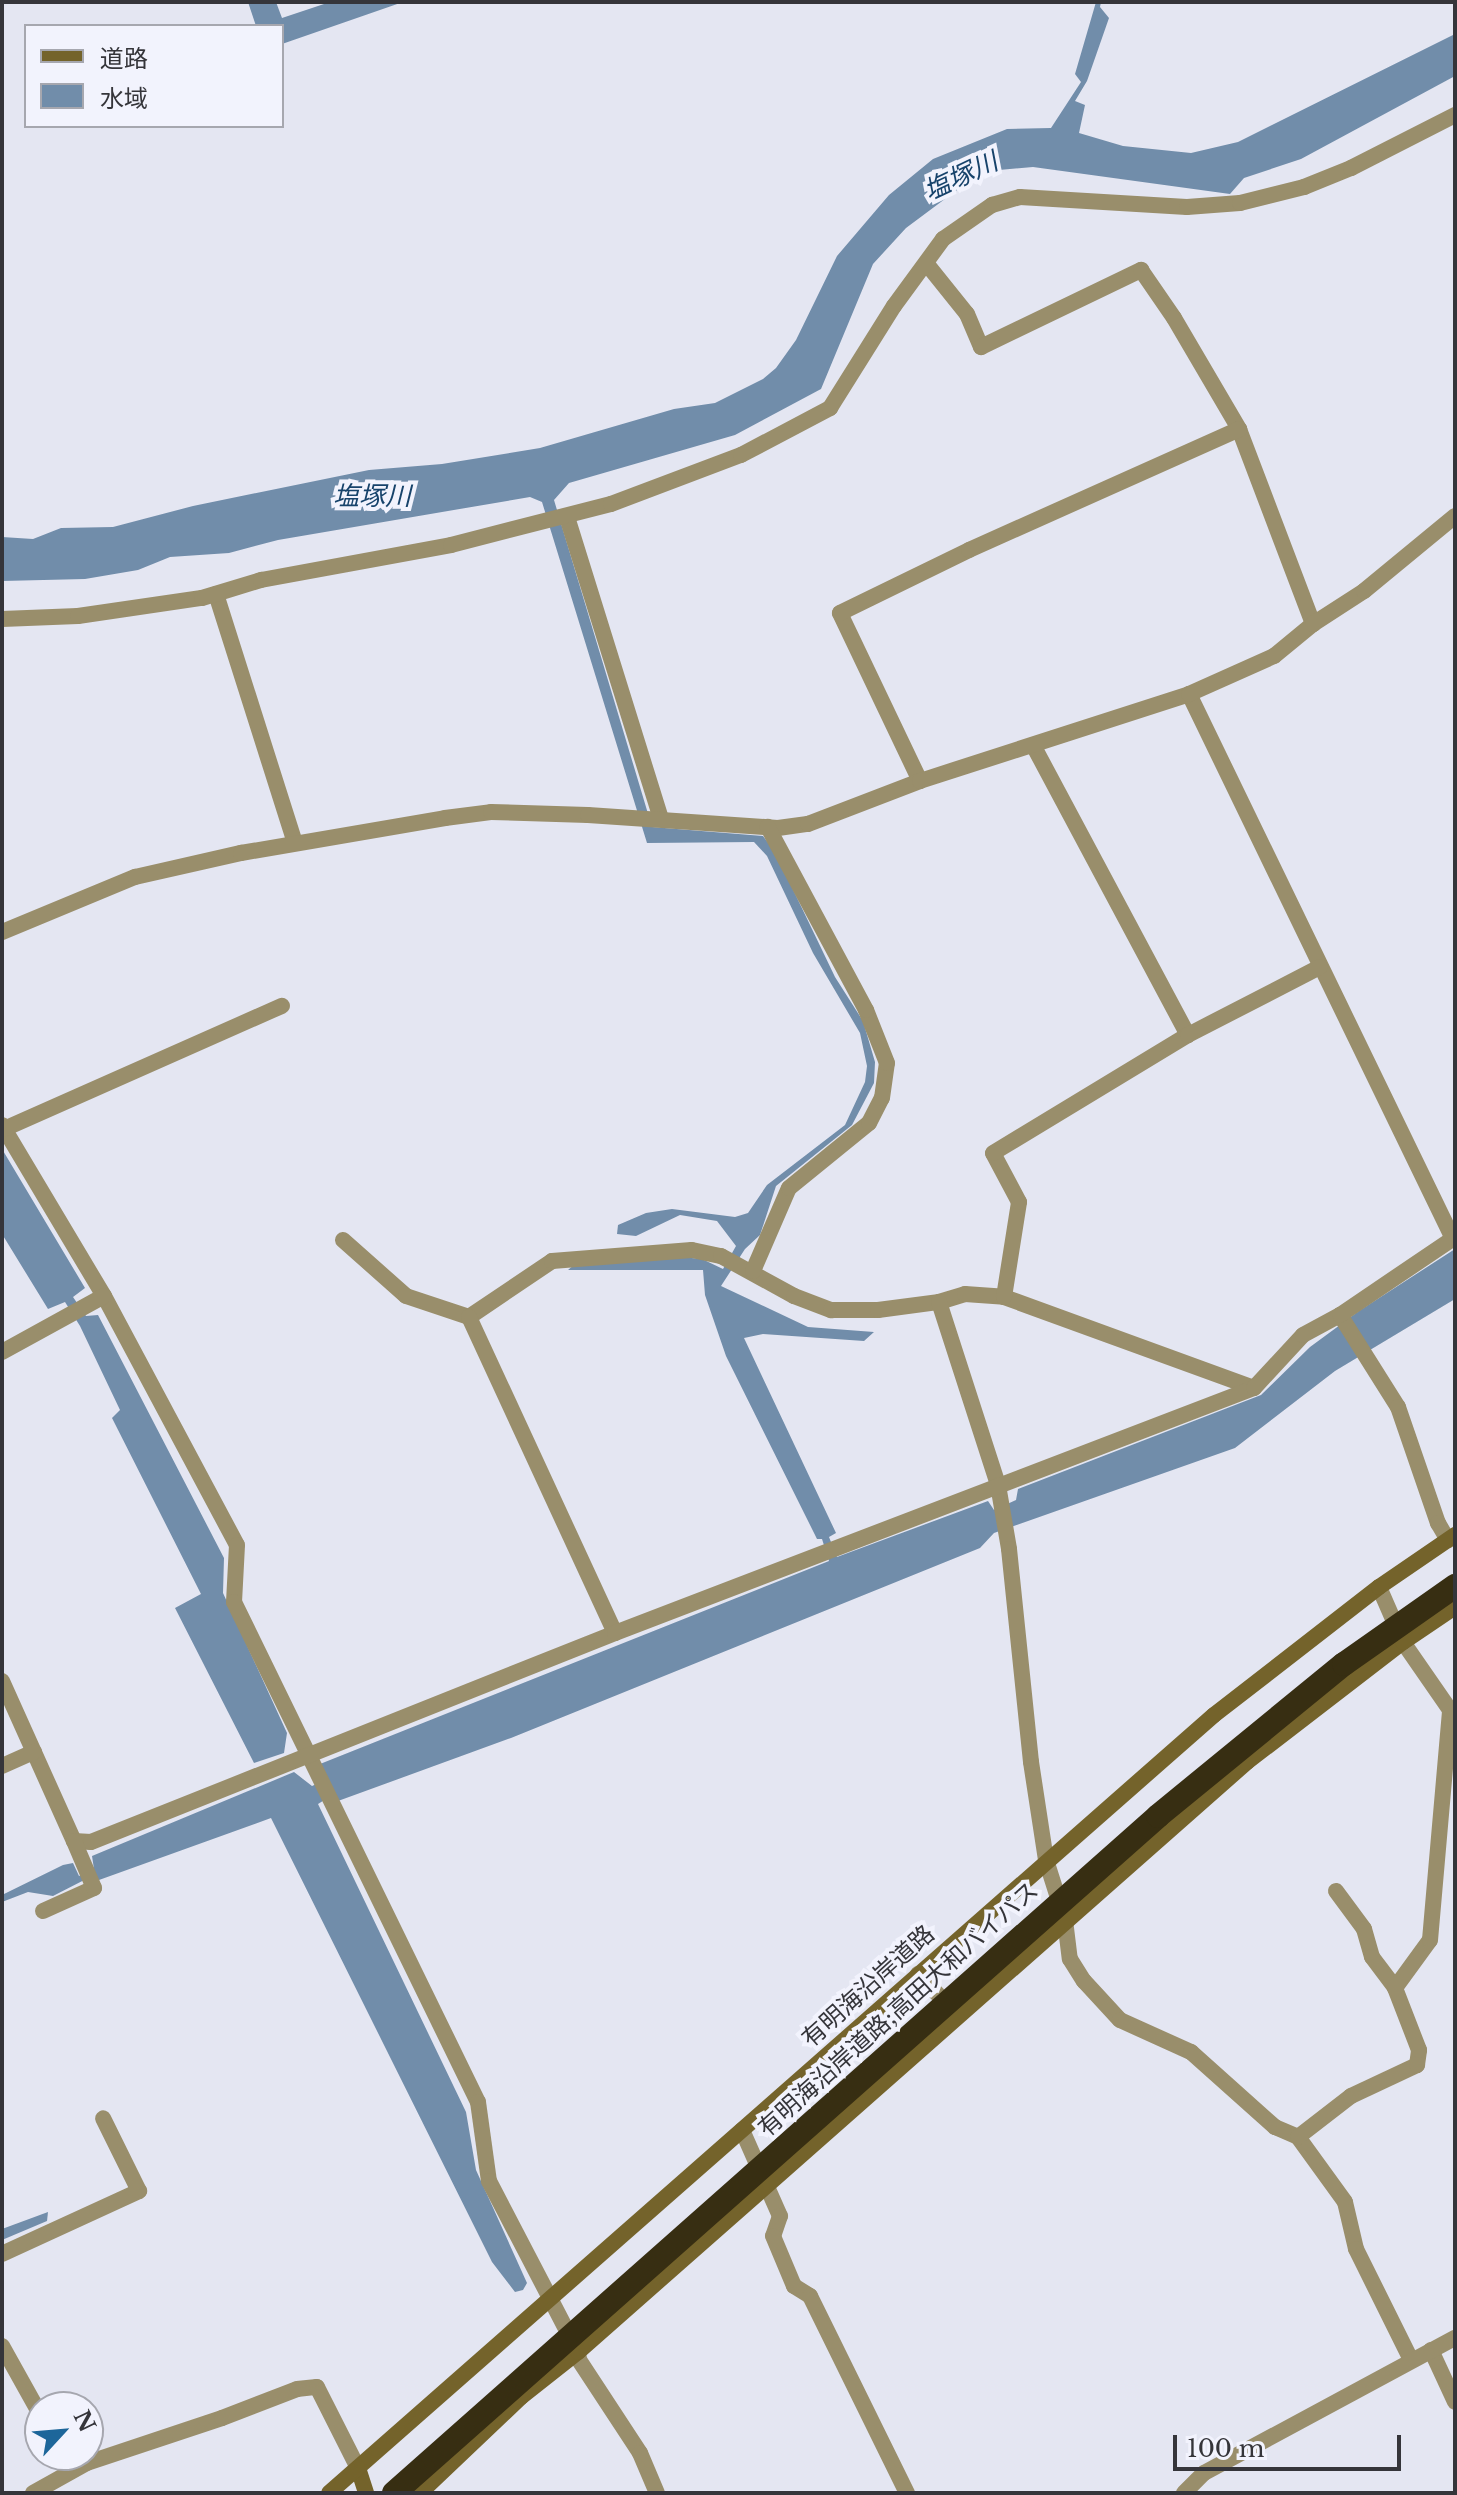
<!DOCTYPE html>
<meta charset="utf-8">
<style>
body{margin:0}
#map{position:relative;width:1457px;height:2495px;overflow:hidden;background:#e4e6f2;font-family:"Libre Baskerville","Noto Sans JP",serif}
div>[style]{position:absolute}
.water>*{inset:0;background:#718daa}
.street>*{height:16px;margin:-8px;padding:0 8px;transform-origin:8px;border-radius:8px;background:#998e6b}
.secondary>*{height:16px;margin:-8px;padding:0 8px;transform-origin:8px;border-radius:8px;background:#74632b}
.highway-bridge>*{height:24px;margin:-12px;padding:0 12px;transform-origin:12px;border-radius:12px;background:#372e12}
span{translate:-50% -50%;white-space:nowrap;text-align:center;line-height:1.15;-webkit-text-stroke:8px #f2f3fd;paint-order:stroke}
.street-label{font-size:24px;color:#35353a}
.water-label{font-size:26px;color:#17436b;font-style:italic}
.frame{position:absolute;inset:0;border:4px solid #35353a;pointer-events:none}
.legend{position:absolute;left:24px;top:24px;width:260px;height:104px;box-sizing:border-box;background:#f2f3fd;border:2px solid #a6a7af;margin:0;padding:10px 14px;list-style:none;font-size:24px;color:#35353a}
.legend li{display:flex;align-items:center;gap:16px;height:40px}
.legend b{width:40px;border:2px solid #a6a7af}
.north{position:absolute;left:24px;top:2391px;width:80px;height:80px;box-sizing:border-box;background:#f2f3fd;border:2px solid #a6a7af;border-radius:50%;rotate:64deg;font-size:22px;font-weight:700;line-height:32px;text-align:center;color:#35353a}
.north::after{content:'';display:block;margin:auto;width:28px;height:36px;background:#1d669a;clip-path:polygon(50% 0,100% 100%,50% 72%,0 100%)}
.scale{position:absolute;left:1173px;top:2435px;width:228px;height:36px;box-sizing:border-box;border:4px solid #35353a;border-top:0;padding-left:10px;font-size:24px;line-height:28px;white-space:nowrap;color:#35353a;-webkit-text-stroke:6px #f2f3fd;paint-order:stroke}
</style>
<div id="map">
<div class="water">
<i style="clip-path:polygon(248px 2px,276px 2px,282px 18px,330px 2px,403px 2px,282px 44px,282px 26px,256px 26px)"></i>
<i style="clip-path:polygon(1096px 2px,1101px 2px,1100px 7px,1109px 18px,1087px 81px,1075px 101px,1085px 105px,1079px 133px,1123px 146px,1191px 153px,1238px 142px,1455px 34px,1455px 76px,1301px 159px,1244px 178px,1230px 194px,1033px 167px,999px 170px,961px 187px,906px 228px,873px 264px,821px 389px,735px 435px,569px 483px,554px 500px,652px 827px,763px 836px,775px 852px,835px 977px,863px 1021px,875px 1062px,874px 1083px,852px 1125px,776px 1186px,760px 1235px,745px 1249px,721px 1286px,808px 1327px,874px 1332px,864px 1341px,763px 1334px,744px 1338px,836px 1533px,829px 1537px,837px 1557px,988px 1501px,994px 1510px,1016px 1500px,1018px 1489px,1261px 1395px,1310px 1347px,1359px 1311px,1455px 1249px,1455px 1299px,1335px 1371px,1235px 1448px,994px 1533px,980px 1548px,511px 1738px,338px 1801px,334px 1794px,318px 1804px,466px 2112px,476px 2170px,527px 2283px,523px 2290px,515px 2292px,492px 2262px,271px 1818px,99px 1880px,94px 1875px,53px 1896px,28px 1892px,2px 1902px,2px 1895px,63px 1865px,73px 1863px,79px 1876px,94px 1869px,92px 1856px,294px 1772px,312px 1786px,323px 1781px,320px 1764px,829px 1561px,822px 1539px,817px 1539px,726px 1356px,705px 1295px,703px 1270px,568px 1270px,575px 1264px,681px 1257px,702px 1259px,723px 1269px,736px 1246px,717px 1221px,680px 1215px,636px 1236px,617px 1234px,618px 1225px,646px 1213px,672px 1209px,735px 1217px,748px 1213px,767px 1185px,845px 1125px,865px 1082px,867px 1066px,860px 1033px,813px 953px,767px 856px,754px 842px,647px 843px,542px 502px,530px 497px,278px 540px,229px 553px,170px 557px,138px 570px,85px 579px,2px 581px,2px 537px,33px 539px,61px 528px,113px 527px,193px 506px,369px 470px,442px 464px,540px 448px,674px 409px,715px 403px,763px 379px,776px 368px,796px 340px,837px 256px,889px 195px,933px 159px,1007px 129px,1051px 128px,1081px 82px,1075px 74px)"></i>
<i style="clip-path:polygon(2px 1149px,85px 1288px,73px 1297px,86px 1316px,98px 1315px,224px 1558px,223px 1593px,287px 1733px,284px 1753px,254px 1763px,175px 1608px,201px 1594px,112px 1418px,120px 1410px,80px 1326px,65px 1302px,48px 1309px,2px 1234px)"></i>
<i style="clip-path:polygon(48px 2212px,47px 2221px,2px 2240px,2px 2229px)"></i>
</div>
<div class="street">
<i style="left:926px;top:263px;width:65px;rotate:51.2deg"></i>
<i style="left:967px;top:314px;width:36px;rotate:67deg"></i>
<i style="left:981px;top:347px;width:178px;rotate:-25.7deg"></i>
<i style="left:1141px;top:270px;width:58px;rotate:55.5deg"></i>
<i style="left:1174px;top:318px;width:129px;rotate:59.6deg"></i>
<i style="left:1239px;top:429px;width:209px;rotate:69.2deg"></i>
<i style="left:567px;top:517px;width:316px;rotate:72.7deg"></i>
<i style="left:216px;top:594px;width:261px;rotate:72.4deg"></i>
<i style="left:2px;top:619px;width:76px;rotate:-2.3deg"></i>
<i style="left:78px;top:616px;width:125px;rotate:-8.3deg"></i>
<i style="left:202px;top:598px;width:62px;rotate:-17deg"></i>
<i style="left:261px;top:580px;width:193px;rotate:-10.4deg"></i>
<i style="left:451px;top:545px;width:165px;rotate:-14.4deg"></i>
<i style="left:611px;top:504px;width:139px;rotate:-20.7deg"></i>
<i style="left:741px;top:455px;width:101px;rotate:-27.8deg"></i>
<i style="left:830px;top:408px;width:120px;rotate:-57.9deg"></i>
<i style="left:894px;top:306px;width:83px;rotate:-53.8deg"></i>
<i style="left:943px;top:239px;width:60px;rotate:-34.8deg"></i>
<i style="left:992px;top:205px;width:29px;rotate:-16deg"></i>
<i style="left:1020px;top:197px;width:167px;rotate:3.4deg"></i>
<i style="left:1187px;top:207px;width:53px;rotate:-4.3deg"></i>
<i style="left:1240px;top:203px;width:66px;rotate:-14deg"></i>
<i style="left:1304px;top:187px;width:51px;rotate:-22deg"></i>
<i style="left:1351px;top:168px;width:117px;rotate:-27deg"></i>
<i style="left:1189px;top:694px;width:606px;rotate:64.15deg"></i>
<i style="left:1033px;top:745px;width:329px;rotate:61.9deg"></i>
<i style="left:920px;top:781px;width:186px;rotate:-115.5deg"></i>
<i style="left:840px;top:613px;width:144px;rotate:-26deg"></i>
<i style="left:969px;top:550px;width:296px;rotate:-24.1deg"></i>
<i style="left:2px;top:932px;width:144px;rotate:-22.5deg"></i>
<i style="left:135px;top:877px;width:109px;rotate:-12.8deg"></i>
<i style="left:241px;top:853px;width:207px;rotate:-9.7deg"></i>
<i style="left:445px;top:818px;width:46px;rotate:-7.4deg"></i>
<i style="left:491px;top:812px;width:97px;rotate:1.8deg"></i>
<i style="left:588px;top:815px;width:190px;rotate:3.9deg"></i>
<i style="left:778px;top:828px;width:30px;rotate:-8deg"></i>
<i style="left:808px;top:824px;width:120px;rotate:-21deg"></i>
<i style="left:920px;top:781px;width:283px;rotate:-17.9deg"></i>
<i style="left:1189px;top:694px;width:93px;rotate:-24.1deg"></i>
<i style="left:1274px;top:656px;width:50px;rotate:-39.4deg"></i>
<i style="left:1313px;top:624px;width:61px;rotate:-32.9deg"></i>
<i style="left:1364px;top:591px;width:118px;rotate:-39.5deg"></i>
<i style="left:2px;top:1125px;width:199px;rotate:59.2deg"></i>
<i style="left:104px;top:1296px;width:282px;rotate:61.9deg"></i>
<i style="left:237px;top:1545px;width:57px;rotate:93deg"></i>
<i style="left:234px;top:1602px;width:556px;rotate:63.99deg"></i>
<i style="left:478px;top:2102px;width:80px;rotate:82.1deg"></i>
<i style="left:489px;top:2181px;width:193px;rotate:62.5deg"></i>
<i style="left:578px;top:2352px;width:8px;rotate:83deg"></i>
<i style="left:579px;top:2360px;width:111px;rotate:56.7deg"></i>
<i style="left:640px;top:2453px;width:43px;rotate:67deg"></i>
<i style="left:4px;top:1129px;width:304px;rotate:-23.9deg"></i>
<i style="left:343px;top:1240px;width:84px;rotate:41.6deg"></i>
<i style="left:406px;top:1296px;width:66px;rotate:18.4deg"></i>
<i style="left:469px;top:1317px;width:100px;rotate:-34deg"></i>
<i style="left:552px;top:1261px;width:140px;rotate:-4.5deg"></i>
<i style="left:692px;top:1250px;width:30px;rotate:12deg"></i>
<i style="left:721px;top:1256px;width:83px;rotate:28.7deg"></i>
<i style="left:794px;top:1296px;width:40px;rotate:21deg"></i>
<i style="left:831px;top:1310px;width:47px"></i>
<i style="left:878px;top:1310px;width:62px;rotate:-7.5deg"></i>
<i style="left:939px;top:1302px;width:27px;rotate:-17deg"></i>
<i style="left:965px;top:1294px;width:39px;rotate:4deg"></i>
<i style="left:1004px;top:1297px;width:266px;rotate:20deg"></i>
<i style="left:753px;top:1271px;width:90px;rotate:-66.6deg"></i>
<i style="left:789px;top:1188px;width:103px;rotate:-39.1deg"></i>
<i style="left:869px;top:1123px;width:28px;rotate:-63deg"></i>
<i style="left:882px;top:1098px;width:35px;rotate:-82deg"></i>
<i style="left:887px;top:1063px;width:57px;rotate:-111.6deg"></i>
<i style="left:866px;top:1010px;width:208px;rotate:-118.2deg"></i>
<i style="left:1004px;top:1297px;width:96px;rotate:-81deg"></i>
<i style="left:1019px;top:1202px;width:55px;rotate:-118deg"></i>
<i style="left:993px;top:1153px;width:228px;rotate:-31.2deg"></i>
<i style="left:1188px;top:1035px;width:148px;rotate:-27.3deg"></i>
<i style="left:939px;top:1302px;width:192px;rotate:72.1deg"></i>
<i style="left:998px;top:1485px;width:65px;rotate:80.2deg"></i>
<i style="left:1009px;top:1549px;width:214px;rotate:84.1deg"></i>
<i style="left:1031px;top:1762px;width:99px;rotate:81.3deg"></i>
<i style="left:1046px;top:1860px;width:63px;rotate:72.4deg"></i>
<i style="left:1065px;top:1920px;width:39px;rotate:83deg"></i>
<i style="left:1070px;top:1959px;width:26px;rotate:58deg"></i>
<i style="left:1084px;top:1981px;width:53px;rotate:47.3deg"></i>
<i style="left:1120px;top:2020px;width:78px;rotate:24.3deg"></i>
<i style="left:1191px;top:2052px;width:113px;rotate:41.8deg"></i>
<i style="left:1275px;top:2127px;width:25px;rotate:23deg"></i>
<i style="left:1298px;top:2137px;width:80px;rotate:54.1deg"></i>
<i style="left:1345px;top:2202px;width:48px;rotate:76.8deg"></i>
<i style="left:1356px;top:2249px;width:124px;rotate:63.6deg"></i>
<i style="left:1340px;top:1315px;width:109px;rotate:57.8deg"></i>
<i style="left:1398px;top:1407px;width:123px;rotate:71deg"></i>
<i style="left:1438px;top:1523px;width:20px;rotate:60deg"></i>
<i style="left:469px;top:1317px;width:348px;rotate:65.2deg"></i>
<i style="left:2px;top:1352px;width:116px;rotate:-28.8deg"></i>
<i style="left:2px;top:1681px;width:175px;rotate:65.8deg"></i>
<i style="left:74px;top:1841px;width:17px;rotate:3deg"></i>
<i style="left:91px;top:1842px;width:564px;rotate:-21.74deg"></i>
<i style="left:615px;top:1633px;width:684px;rotate:-20.98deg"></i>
<i style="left:1254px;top:1388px;width:72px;rotate:-47.2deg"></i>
<i style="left:1303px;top:1335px;width:42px;rotate:-28.4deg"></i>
<i style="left:1340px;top:1315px;width:139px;rotate:-34.1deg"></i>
<i style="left:2px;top:1766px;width:35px;rotate:-24deg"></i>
<i style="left:1336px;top:1891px;width:47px;rotate:53.6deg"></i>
<i style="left:1364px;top:1929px;width:29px;rotate:74deg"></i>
<i style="left:1372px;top:1957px;width:39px;rotate:53deg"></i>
<i style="left:43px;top:1911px;width:56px;rotate:-24.3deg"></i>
<i style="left:94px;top:1888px;width:51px;rotate:-113.1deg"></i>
<i style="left:918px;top:1974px;width:50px;rotate:45.8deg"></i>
<i style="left:742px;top:2130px;width:94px;rotate:66.2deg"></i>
<i style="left:780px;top:2216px;width:21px;rotate:109deg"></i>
<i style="left:773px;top:2236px;width:54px;rotate:67.2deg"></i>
<i style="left:794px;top:2286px;width:19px;rotate:32deg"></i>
<i style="left:810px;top:2296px;width:220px;rotate:63.8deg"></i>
<i style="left:1298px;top:2137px;width:67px;rotate:-37.7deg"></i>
<i style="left:1351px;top:2096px;width:73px;rotate:-25.2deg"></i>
<i style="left:1417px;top:2065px;width:15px;rotate:-82deg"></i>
<i style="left:1419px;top:2050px;width:66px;rotate:-111.2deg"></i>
<i style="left:1395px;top:1988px;width:59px;rotate:-53.9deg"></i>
<i style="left:1430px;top:1940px;width:231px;rotate:-85deg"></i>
<i style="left:1450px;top:1710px;width:83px;rotate:-124.7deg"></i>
<i style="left:1403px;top:1642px;width:60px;rotate:-113.6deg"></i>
<i style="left:2px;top:2254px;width:151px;rotate:-24.7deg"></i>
<i style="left:139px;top:2191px;width:81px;rotate:-116.3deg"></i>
<i style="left:2px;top:2346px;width:78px;rotate:60.8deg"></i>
<i style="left:1431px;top:2350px;width:57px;rotate:65.2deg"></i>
<i style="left:63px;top:2455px;width:18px;rotate:63deg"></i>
<i style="left:33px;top:2493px;width:62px;rotate:-29.1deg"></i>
<i style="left:87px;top:2463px;width:142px;rotate:-18.4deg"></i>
<i style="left:222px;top:2418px;width:80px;rotate:-21.1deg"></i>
<i style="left:297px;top:2389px;width:20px;rotate:-6deg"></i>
<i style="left:317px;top:2387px;width:91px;rotate:63.2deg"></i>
<i style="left:1184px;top:2493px;width:28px;rotate:-45deg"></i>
<i style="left:1204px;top:2473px;width:285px;rotate:-28.3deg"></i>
</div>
<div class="secondary">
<i style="left:358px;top:2468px;width:26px;rotate:72deg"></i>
<i style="left:329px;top:2493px;width:1178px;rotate:-41.32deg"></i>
<i style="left:1214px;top:1715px;width:209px;rotate:-37.8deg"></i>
<i style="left:1379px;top:1587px;width:92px;rotate:-34.4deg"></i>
<i style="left:420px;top:2493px;width:139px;rotate:-43.5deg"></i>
<i style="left:521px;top:2397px;width:73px;rotate:-38.3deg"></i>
<i style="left:578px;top:2352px;width:892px;rotate:-41.41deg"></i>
<i style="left:1247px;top:1762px;width:197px;rotate:-37.6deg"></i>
<i style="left:1403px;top:1642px;width:63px;rotate:-33.9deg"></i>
</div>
<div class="highway-bridge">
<i style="left:394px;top:2493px;width:1021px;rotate:-41.54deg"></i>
<i style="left:1158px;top:1816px;width:240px;rotate:-39.3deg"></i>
<i style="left:1344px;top:1664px;width:136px;rotate:-35.1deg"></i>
</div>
<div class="street-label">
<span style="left:868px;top:1986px;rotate:-42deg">有明海沿岸道路</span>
<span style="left:898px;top:2009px;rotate:-42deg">有明海沿岸道路;高田大和バイパス</span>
</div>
<div class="water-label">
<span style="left:961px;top:177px;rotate:-25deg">塩塚川</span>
<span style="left:372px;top:497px">塩塚川</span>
</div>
<div class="frame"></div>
<ul class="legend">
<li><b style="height:10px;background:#74632b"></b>道路</li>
<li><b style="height:22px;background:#718daa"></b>水域</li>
</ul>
<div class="north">N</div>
<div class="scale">100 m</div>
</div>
